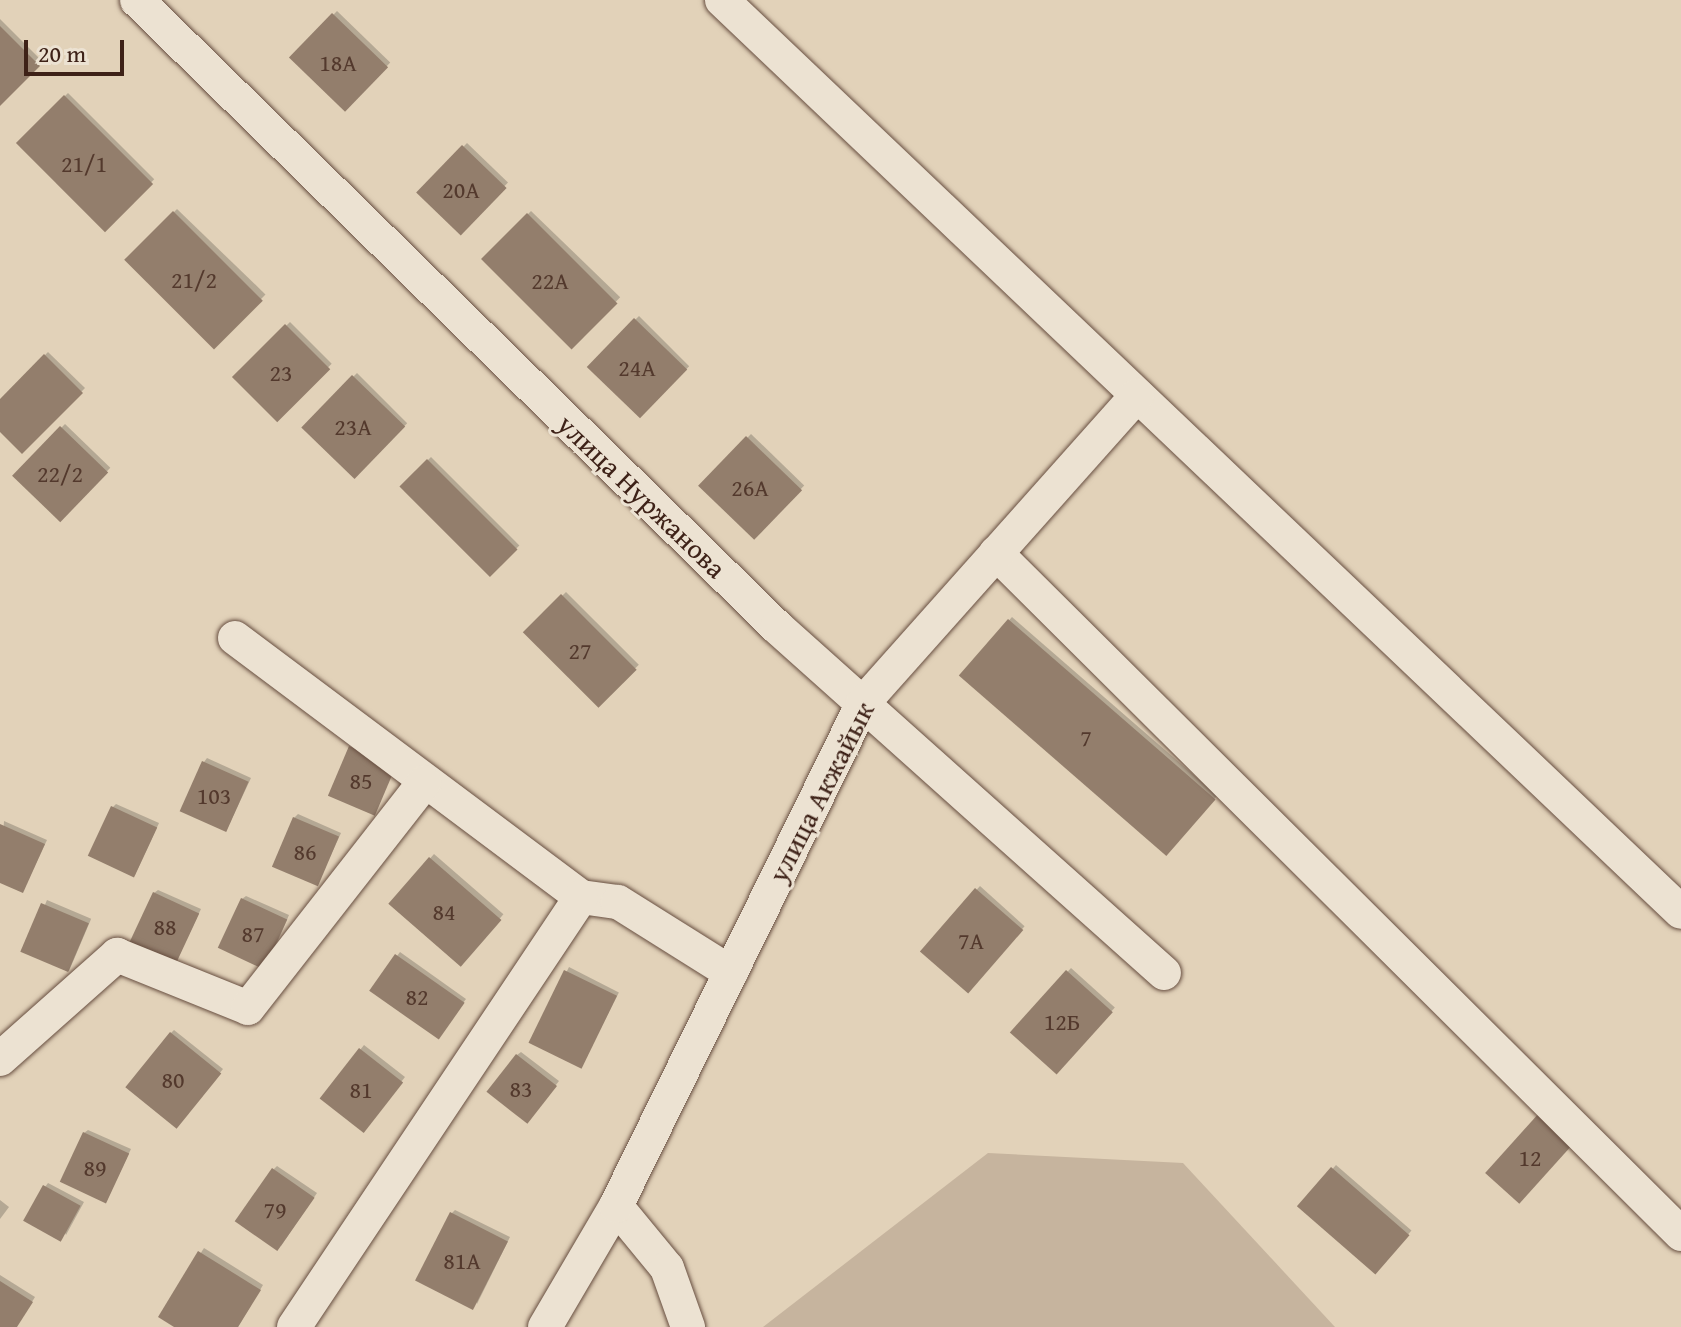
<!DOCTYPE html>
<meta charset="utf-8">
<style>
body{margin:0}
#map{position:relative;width:1681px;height:1327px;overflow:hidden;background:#e2d2b9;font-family:"Gentium Book Plus",serif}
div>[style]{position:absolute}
.green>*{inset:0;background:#c6b49e}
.shadow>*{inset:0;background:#0003;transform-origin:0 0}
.building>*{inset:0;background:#937e6c;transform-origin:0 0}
.roads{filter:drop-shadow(0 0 2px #674e40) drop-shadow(0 0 2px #674e40)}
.minor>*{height:34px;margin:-17px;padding:0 17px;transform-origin:17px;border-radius:17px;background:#ece2d2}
span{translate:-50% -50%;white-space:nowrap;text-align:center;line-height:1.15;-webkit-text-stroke:6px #ece2d2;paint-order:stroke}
.number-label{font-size:24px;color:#53392d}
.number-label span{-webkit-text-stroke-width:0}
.street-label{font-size:28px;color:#3e2218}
.scale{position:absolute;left:24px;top:40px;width:100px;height:36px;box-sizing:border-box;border:4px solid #3e2218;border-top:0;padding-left:10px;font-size:24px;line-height:28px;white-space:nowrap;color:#3e2218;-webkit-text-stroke:6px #ece2d2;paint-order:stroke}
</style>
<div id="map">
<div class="green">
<i style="clip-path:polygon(988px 1153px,1183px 1163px,1335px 1327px,763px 1327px)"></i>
</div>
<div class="shadow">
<i style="left:337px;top:11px;width:74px;height:65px;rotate:44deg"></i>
<i style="clip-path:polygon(0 19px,42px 61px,0 103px)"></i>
<i style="left:68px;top:93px;width:122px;height:71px;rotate:45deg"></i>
<i style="left:467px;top:143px;width:57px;height:69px;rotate:44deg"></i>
<i style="left:177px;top:209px;width:123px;height:71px;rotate:44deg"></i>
<i style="left:531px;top:211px;width:124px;height:67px;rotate:44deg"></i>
<i style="left:639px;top:316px;width:71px;height:71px;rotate:45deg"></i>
<i style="left:290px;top:322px;width:59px;height:78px;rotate:45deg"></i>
<i style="clip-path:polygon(48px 352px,85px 388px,22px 452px,0 429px,0 402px)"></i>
<i style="left:357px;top:373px;width:71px;height:76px;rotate:45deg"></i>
<i style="left:65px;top:424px;width:63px;height:71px;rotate:44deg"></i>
<i style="left:751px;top:434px;width:74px;height:72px;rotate:44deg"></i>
<i style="left:431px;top:457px;width:125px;height:41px;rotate:45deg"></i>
<i style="left:566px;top:592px;width:103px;height:57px;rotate:45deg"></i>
<i style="left:1012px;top:617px;width:272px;height:77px;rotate:41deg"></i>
<i style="clip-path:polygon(207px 758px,251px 778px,227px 829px,204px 762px)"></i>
<i style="clip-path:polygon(116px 804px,159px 823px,135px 875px,112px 808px)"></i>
<i style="clip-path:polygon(298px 814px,341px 833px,317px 885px,294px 818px)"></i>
<i style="clip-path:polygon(4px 821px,47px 840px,23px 891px,0 881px)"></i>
<i style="left:434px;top:854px;width:92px;height:67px;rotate:41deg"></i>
<i style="left:980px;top:886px;width:60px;height:86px;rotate:42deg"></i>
<i style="clip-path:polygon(158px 890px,201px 909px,177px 960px,154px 893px)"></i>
<i style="clip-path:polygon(246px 896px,289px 915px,269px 962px,242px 899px)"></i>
<i style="left:47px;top:900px;width:48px;height:57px;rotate:23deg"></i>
<i style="clip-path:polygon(400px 952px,466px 999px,441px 1033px,397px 956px)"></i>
<i style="left:569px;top:967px;width:56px;height:84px;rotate:27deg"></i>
<i style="left:1071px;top:968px;width:59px;height:87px;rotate:42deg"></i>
<i style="clip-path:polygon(174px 1030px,223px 1069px,180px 1122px,171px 1033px)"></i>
<i style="left:364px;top:1045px;width:52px;height:68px;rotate:38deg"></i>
<i style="clip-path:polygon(521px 1052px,559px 1081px,530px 1118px,517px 1055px)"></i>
<i style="clip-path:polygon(88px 1130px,131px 1149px,107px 1200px,84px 1133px)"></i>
<i style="left:1336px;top:1165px;width:100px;height:55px;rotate:41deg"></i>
<i style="clip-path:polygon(277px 1166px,317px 1193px,281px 1246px,274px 1169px)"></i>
<i style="clip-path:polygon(48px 1183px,84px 1202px,66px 1235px,45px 1187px)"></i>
<i style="clip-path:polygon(0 1200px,9px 1207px,0 1219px)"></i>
<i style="clip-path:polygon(455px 1210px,510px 1237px,477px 1304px,451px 1214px)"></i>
<i style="clip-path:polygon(204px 1248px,263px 1285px,238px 1327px,178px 1327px,160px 1316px)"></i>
<i style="clip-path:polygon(0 1275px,35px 1297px,16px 1327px,0 1327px)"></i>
</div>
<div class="building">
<i style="left:332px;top:13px;width:78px;height:62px;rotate:44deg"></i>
<i style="clip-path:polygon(0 26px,40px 66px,0 106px)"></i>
<i style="left:64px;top:95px;width:126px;height:68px;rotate:45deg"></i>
<i style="left:462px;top:145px;width:62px;height:66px;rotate:44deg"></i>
<i style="left:173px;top:211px;width:127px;height:69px;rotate:45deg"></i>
<i style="left:527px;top:213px;width:128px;height:65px;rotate:45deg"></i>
<i style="left:634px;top:318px;width:74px;height:68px;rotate:44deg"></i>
<i style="left:285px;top:324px;width:64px;height:75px;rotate:45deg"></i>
<i style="clip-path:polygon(44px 354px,83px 393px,22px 454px,0 432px,0 399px)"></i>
<i style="left:352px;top:375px;width:74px;height:73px;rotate:44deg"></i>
<i style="left:60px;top:426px;width:67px;height:69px;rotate:44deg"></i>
<i style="left:746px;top:436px;width:78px;height:69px;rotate:44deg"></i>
<i style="left:427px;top:459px;width:128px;height:39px;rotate:45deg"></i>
<i style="left:561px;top:594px;width:107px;height:54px;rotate:45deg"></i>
<i style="left:1008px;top:619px;width:275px;height:75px;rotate:41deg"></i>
<i style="left:349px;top:746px;width:51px;height:54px;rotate:23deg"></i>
<i style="left:202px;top:761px;width:51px;height:55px;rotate:24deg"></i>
<i style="left:111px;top:806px;width:51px;height:55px;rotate:25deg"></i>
<i style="left:293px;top:817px;width:50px;height:54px;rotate:23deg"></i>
<i style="clip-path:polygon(0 824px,45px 844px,23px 893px,0 883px)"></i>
<i style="left:429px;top:857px;width:96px;height:62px;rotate:41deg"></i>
<i style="left:975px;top:888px;width:64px;height:84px;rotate:41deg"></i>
<i style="left:153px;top:892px;width:51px;height:55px;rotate:25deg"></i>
<i style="left:241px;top:898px;width:51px;height:55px;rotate:25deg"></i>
<i style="left:41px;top:903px;width:52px;height:53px;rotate:23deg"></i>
<i style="left:395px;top:954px;width:85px;height:45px;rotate:35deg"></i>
<i style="left:564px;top:970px;width:59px;height:81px;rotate:26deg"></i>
<i style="left:1066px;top:970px;width:63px;height:84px;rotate:42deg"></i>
<i style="left:170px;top:1032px;width:66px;height:71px;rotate:39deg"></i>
<i style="left:359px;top:1048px;width:56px;height:64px;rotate:38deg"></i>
<i style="left:516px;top:1054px;width:52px;height:48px;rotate:38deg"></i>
<i style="left:1540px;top:1112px;width:46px;height:82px;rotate:42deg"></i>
<i style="left:83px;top:1132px;width:51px;height:55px;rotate:25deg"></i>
<i style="left:1331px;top:1167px;width:104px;height:52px;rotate:41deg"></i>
<i style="left:272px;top:1168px;width:52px;height:65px;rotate:35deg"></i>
<i style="left:43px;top:1185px;width:43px;height:41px;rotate:29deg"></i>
<i style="left:450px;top:1212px;width:65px;height:77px;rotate:27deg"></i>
<i style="clip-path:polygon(198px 1251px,261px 1290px,238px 1327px,174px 1327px,158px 1317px)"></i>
<i style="clip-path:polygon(0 1281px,33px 1302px,17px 1327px,0 1327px)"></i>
</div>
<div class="roads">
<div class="minor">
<i style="left:137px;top:0;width:896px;rotate:44.41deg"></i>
<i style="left:777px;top:627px;width:519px;rotate:41.8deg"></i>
<i style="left:722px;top:0;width:1323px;rotate:43.56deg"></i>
<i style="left:996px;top:553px;width:966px;rotate:44.83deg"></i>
<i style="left:235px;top:638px;width:432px;rotate:36.8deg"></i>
<i style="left:581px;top:897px;width:37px;rotate:8deg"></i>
<i style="left:618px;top:902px;width:133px;rotate:32.1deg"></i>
<i style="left:0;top:1059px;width:157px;rotate:-41.6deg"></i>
<i style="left:117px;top:955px;width:141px;rotate:22deg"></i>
<i style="left:248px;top:1008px;width:286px;rotate:-52deg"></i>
<i style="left:616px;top:1206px;width:80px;rotate:50.6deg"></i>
<i style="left:667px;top:1268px;width:63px;rotate:70.4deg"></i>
<i style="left:294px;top:1327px;width:517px;rotate:-56.28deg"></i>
<i style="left:545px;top:1327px;width:140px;rotate:-59.6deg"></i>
<i style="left:616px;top:1206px;width:560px;rotate:-63.85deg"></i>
<i style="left:863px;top:703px;width:412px;rotate:-48.3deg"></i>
</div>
</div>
<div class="number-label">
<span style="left:338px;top:63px">18А</span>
<span style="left:84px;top:164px">21/1</span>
<span style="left:461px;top:190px">20А</span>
<span style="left:194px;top:280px">21/2</span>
<span style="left:550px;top:281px">22А</span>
<span style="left:637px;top:368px">24А</span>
<span style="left:281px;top:373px">23</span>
<span style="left:353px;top:427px">23А</span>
<span style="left:60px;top:474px">22/2</span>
<span style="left:750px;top:488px">26А</span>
<span style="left:580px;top:651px">27</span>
<span style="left:1086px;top:738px">7</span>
<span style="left:361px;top:781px">85</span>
<span style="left:214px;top:796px">103</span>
<span style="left:305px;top:852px">86</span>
<span style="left:444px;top:912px">84</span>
<span style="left:165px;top:927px">88</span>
<span style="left:253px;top:934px">87</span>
<span style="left:971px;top:941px">7А</span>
<span style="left:417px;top:997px">82</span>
<span style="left:1062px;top:1022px">12Б</span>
<span style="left:173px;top:1080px">80</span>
<span style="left:521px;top:1089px">83</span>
<span style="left:361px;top:1090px">81</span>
<span style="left:1530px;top:1158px">12</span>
<span style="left:95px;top:1168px">89</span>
<span style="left:275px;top:1210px">79</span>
<span style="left:462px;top:1261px">81А</span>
</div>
<div class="street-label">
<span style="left:642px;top:496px;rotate:44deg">улица Нуржанова</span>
<span style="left:821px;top:792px;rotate:-63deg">улица Акжайык</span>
</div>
<div class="scale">20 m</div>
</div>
